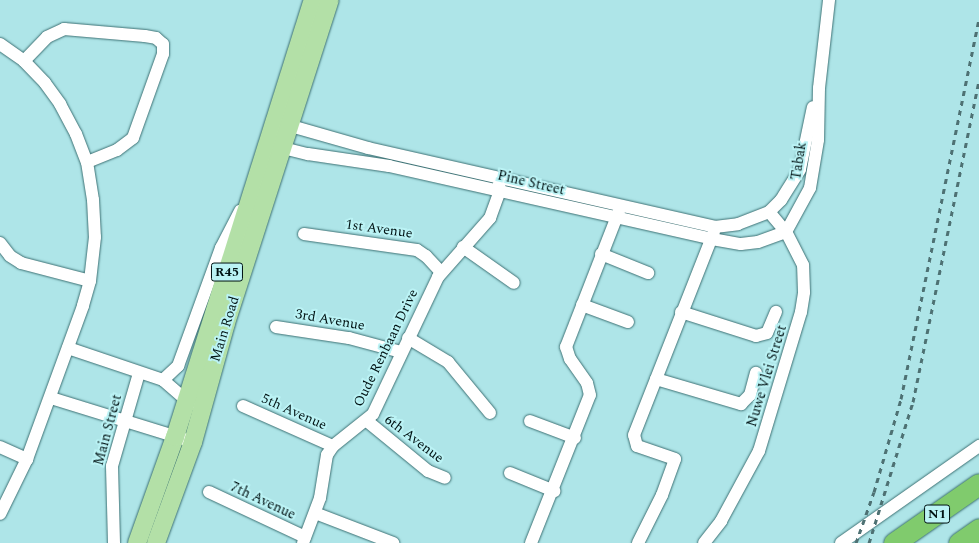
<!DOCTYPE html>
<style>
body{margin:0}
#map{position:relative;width:979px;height:543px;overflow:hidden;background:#aee5e8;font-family:Spectral,serif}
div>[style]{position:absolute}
.roads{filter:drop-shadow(0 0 1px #3d7174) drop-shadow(0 0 1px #3d7174)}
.street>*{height:12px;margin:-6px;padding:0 6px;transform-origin:6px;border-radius:6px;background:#fff}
.primary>*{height:18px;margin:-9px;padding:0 9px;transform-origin:9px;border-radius:9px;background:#b3e0a7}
.highway>*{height:21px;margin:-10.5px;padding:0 10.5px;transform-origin:10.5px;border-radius:10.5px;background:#80cb6d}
.rail>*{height:3px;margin-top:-1.5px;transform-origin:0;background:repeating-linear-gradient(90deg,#4e7173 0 5px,transparent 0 10px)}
span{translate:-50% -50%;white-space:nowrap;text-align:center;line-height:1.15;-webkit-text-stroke:4px #bbf3f5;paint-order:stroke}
.shield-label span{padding:1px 3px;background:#bbf3f5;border:1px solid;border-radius:3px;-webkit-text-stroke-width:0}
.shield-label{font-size:13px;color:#001213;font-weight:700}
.street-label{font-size:14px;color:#001213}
</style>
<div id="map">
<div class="roads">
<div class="street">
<i style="left:0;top:44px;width:29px;rotate:35deg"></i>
<i style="left:24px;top:61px;width:30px;rotate:46deg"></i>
<i style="left:45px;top:83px;width:26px;rotate:54deg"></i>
<i style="left:60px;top:104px;width:34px;rotate:62deg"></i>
<i style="left:76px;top:134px;width:30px;rotate:69deg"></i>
<i style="left:87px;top:162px;width:38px;rotate:81deg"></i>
<i style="left:93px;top:200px;width:37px;rotate:87deg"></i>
<i style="left:95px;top:237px;width:44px;rotate:96.5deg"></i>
<i style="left:90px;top:281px;width:26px;rotate:106deg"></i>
<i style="left:83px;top:306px;width:163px;rotate:110.1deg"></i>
<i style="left:27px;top:459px;width:61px;rotate:116.1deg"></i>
<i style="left:24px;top:61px;width:33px;rotate:-46deg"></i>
<i style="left:47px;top:37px;width:19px;rotate:-25deg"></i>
<i style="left:64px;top:29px;width:81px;rotate:4.9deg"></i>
<i style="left:145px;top:36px;width:11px;rotate:10deg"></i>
<i style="left:156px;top:38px;width:9px;rotate:41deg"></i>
<i style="left:163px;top:44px;width:10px;rotate:90deg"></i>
<i style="left:163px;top:54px;width:89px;rotate:109.7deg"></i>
<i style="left:133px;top:138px;width:20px;rotate:143deg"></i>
<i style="left:117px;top:150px;width:32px;rotate:158deg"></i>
<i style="left:284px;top:124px;width:87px;rotate:15.9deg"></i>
<i style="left:368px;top:148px;width:356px;rotate:12.8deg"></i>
<i style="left:715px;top:227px;width:23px;rotate:-7deg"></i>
<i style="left:738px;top:224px;width:33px;rotate:-21deg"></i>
<i style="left:769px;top:212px;width:17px;rotate:-45deg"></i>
<i style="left:781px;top:200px;width:36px;rotate:-58deg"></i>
<i style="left:800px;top:169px;width:63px;rotate:-78.2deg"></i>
<i style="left:275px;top:146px;width:34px;rotate:14deg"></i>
<i style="left:308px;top:154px;width:82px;rotate:8.4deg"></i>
<i style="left:389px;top:166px;width:331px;rotate:12.7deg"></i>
<i style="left:712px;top:239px;width:29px;rotate:10deg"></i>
<i style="left:741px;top:244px;width:17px;rotate:-7deg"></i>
<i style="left:758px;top:242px;width:30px;rotate:-20deg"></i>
<i style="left:786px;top:232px;width:50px;rotate:-61.4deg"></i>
<i style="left:810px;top:188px;width:49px;rotate:-80.5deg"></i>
<i style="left:818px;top:140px;width:52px;rotate:-88.9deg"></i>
<i style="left:819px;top:88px;width:89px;rotate:-83.5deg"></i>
<i style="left:304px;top:234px;width:114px;rotate:8.1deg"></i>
<i style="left:417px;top:250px;width:11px;rotate:34deg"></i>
<i style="left:426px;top:256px;width:22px;rotate:47deg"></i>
<i style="left:0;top:243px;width:16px;rotate:52deg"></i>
<i style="left:10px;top:256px;width:13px;rotate:32deg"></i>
<i style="left:21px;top:263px;width:71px;rotate:14.6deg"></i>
<i style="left:463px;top:247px;width:62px;rotate:35.2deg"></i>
<i style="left:601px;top:254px;width:51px;rotate:22deg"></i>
<i style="left:582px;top:305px;width:49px;rotate:20.3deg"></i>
<i style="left:681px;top:312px;width:79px;rotate:17.7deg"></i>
<i style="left:756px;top:336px;width:11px;rotate:-15deg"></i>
<i style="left:767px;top:333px;width:23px;rotate:-67deg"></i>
<i style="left:276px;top:327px;width:74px;rotate:8.6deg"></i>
<i style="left:349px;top:338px;width:54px;rotate:15.1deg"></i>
<i style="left:408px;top:338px;width:47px;rotate:31deg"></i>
<i style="left:448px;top:362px;width:66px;rotate:50.5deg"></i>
<i style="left:68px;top:348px;width:100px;rotate:18.6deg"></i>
<i style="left:163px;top:380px;width:37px;rotate:41deg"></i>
<i style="left:656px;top:379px;width:89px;rotate:16.4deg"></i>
<i style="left:741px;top:404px;width:13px;rotate:-45deg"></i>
<i style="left:750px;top:395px;width:23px;rotate:-75deg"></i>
<i style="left:163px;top:380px;width:21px;rotate:-43deg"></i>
<i style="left:178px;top:366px;width:126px;rotate:-70deg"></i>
<i style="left:221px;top:248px;width:42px;rotate:-62.8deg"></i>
<i style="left:51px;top:398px;width:149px;rotate:17.2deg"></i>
<i style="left:243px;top:406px;width:98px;rotate:24deg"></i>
<i style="left:367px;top:421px;width:79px;rotate:39.3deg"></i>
<i style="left:428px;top:471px;width:18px;rotate:22deg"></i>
<i style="left:530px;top:421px;width:48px;rotate:20.7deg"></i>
<i style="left:0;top:447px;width:30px;rotate:24deg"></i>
<i style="left:510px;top:473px;width:48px;rotate:22.2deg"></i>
<i style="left:209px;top:492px;width:106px;rotate:25.1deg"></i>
<i style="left:315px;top:513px;width:84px;rotate:21deg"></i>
<i style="left:114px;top:543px;width:77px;rotate:-91.5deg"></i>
<i style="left:112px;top:466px;width:97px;rotate:-73.8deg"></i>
<i style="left:303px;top:543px;width:48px;rotate:-69.3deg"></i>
<i style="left:320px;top:498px;width:44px;rotate:-80.8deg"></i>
<i style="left:327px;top:455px;width:11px;rotate:-56deg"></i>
<i style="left:333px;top:446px;width:51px;rotate:-38.7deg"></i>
<i style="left:373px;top:414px;width:152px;rotate:-64.6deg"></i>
<i style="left:438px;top:277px;width:79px;rotate:-48.6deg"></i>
<i style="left:490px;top:218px;width:29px;rotate:-70deg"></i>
<i style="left:500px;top:191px;width:7px;rotate:-98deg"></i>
<i style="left:531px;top:543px;width:159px;rotate:-68.3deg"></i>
<i style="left:590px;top:395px;width:12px;rotate:-104deg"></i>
<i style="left:587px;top:383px;width:29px;rotate:-125deg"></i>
<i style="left:570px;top:359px;width:13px;rotate:-108deg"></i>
<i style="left:566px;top:347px;width:146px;rotate:-68.7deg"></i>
<i style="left:638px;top:543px;width:54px;rotate:-63.4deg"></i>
<i style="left:662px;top:495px;width:38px;rotate:-70deg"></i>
<i style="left:675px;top:459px;width:40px;rotate:-161.1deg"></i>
<i style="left:637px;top:446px;width:11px;rotate:-105deg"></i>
<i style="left:634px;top:435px;width:218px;rotate:-68.5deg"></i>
<i style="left:704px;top:543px;width:28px;rotate:-52deg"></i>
<i style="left:721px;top:521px;width:80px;rotate:-61.5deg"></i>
<i style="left:759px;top:451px;width:145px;rotate:-73.2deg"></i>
<i style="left:801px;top:312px;width:20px;rotate:-81deg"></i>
<i style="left:804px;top:292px;width:27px;rotate:-92deg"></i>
<i style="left:803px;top:265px;width:37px;rotate:-117deg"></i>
<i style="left:786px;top:232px;width:26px;rotate:-130deg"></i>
<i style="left:841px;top:543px;width:169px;rotate:-35.1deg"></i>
</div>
<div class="primary">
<i style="left:137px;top:543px;width:113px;rotate:-70.3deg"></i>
<i style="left:175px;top:437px;width:458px;rotate:-72.5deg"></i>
<i style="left:156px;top:543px;width:108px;rotate:-69.9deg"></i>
<i style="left:193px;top:442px;width:123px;rotate:-74.5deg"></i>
<i style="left:226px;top:323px;width:339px;rotate:-72.2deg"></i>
</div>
<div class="highway">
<i style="left:894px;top:543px;width:103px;rotate:-34.8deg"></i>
<i style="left:959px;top:543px;width:24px;rotate:-35deg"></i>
</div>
</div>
<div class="rail">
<i style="left:856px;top:543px;width:54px;rotate:-70.6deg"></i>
<i style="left:874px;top:492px;width:97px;rotate:-73.8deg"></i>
<i style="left:901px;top:399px;width:387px;rotate:-78.4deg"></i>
<i style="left:869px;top:543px;width:148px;rotate:-72.7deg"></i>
<i style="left:913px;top:402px;width:329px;rotate:-78.4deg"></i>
</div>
<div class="shield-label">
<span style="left:227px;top:272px">R45</span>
<span style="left:937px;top:514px">N1</span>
</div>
<div class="street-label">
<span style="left:799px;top:161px;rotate:-81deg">Tabak</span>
<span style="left:531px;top:183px;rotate:13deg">Pine Street</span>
<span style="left:379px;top:229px;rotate:8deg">1st Avenue</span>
<span style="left:330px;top:320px;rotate:10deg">3rd Avenue</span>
<span style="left:225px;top:329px;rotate:-73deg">Main Road</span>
<span style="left:386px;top:348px;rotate:-64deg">Oude Renbaan Drive</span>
<span style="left:767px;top:376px;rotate:-73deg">Nuwe Vlei Street</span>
<span style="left:294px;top:412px;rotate:24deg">5th Avenue</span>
<span style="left:108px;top:430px;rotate:-75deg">Main Street</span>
<span style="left:414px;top:439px;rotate:37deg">6th Avenue</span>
<span style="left:263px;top:501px;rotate:25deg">7th Avenue</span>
</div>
</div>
